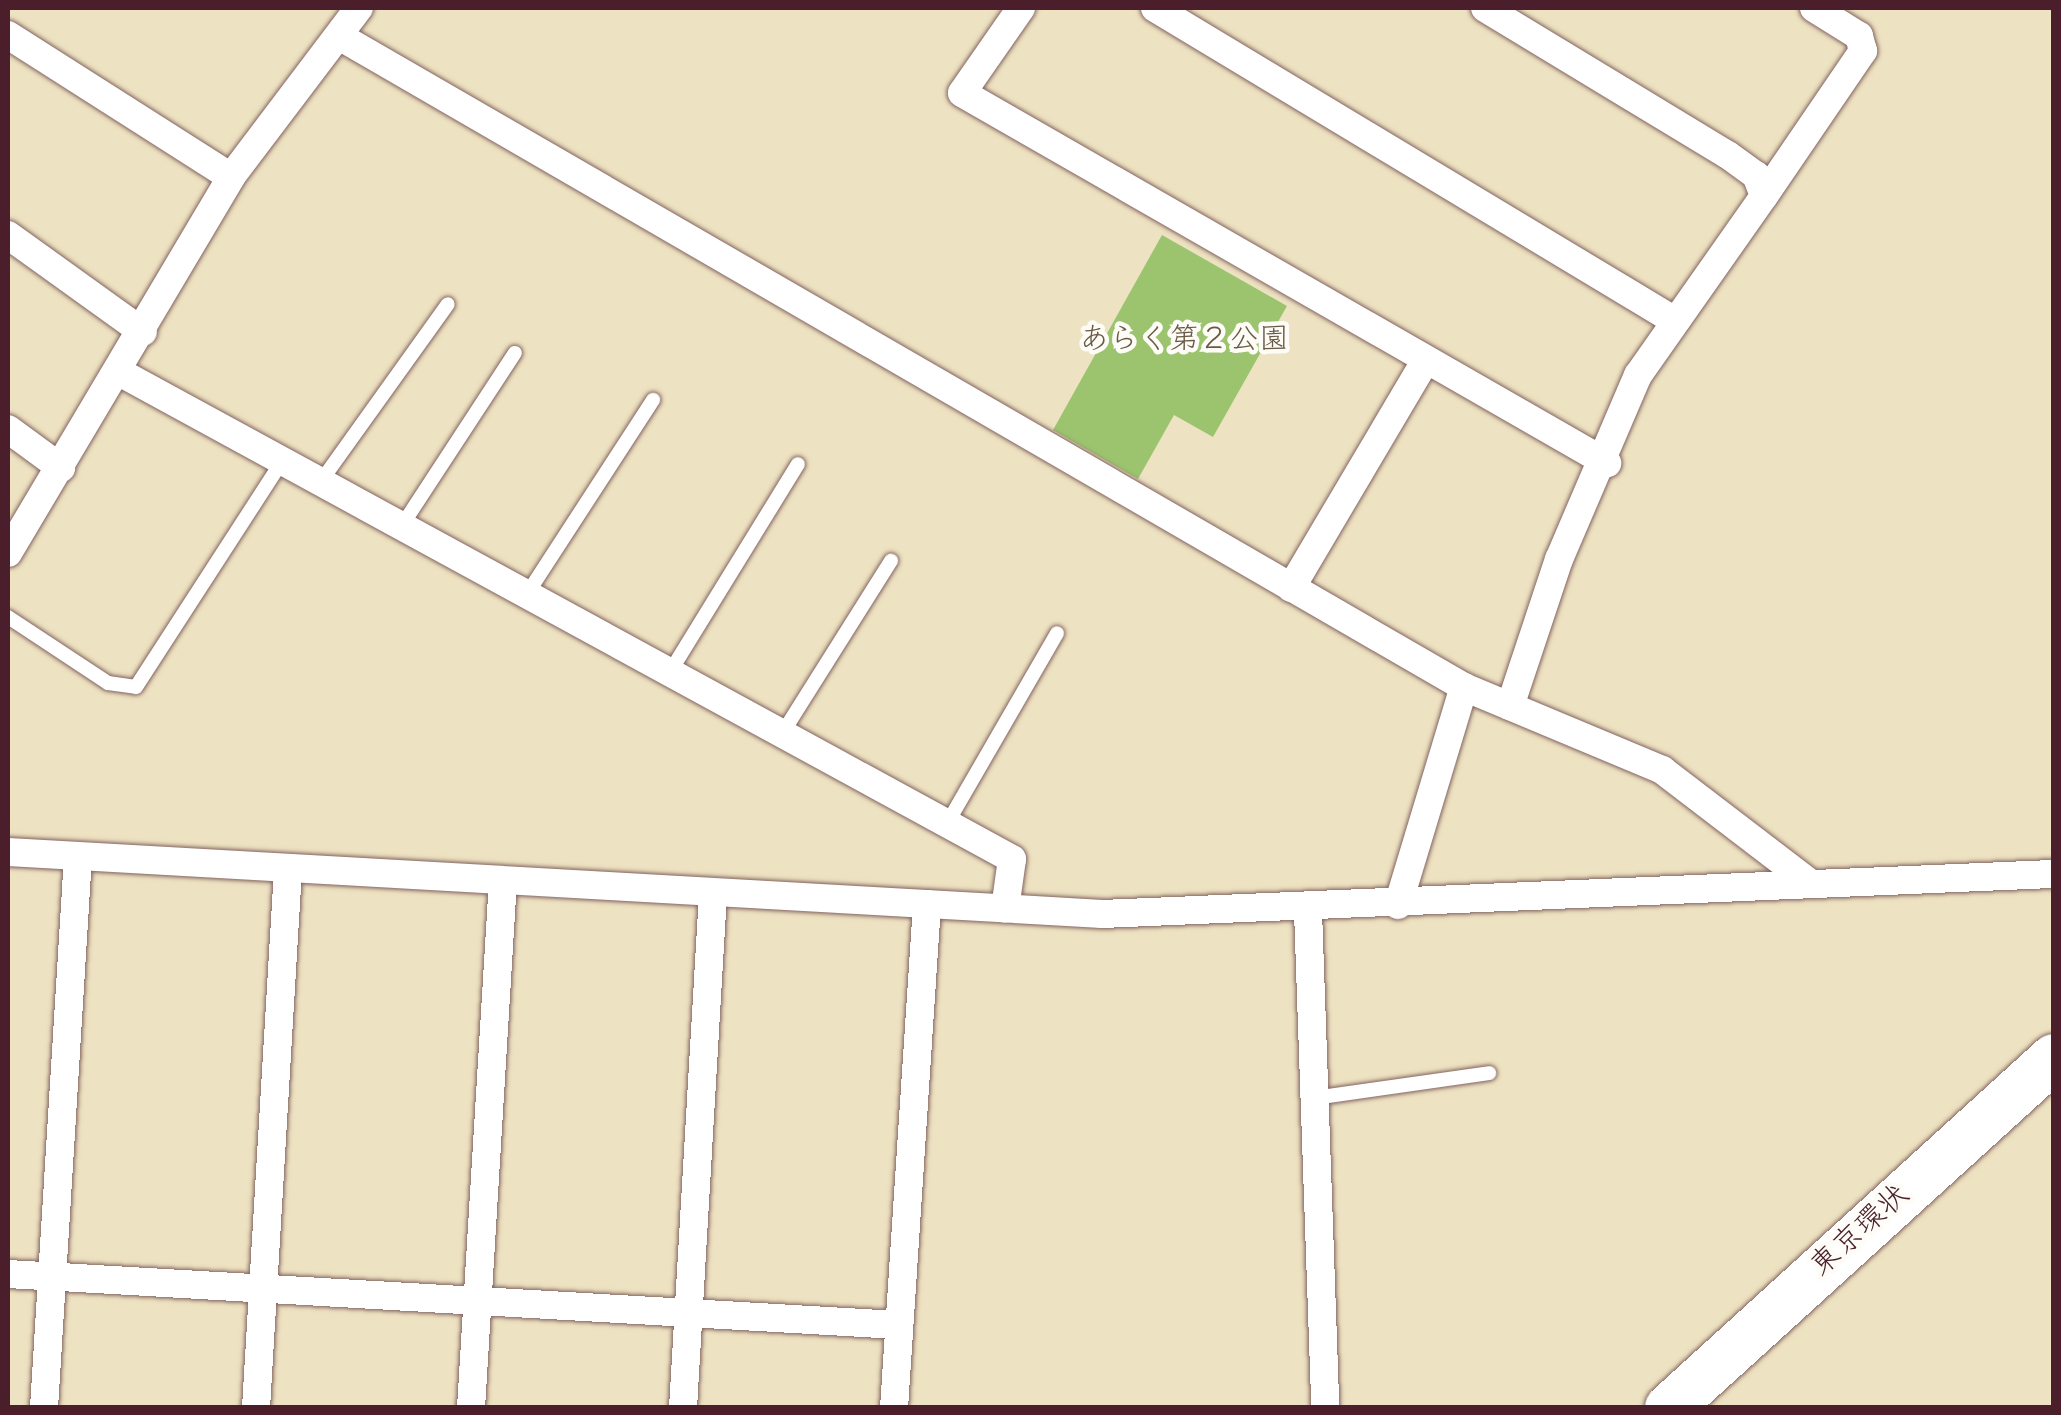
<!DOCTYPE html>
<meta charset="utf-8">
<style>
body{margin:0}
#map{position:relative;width:2061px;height:1415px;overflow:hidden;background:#ede2c1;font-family:Dekko,"Klee One",sans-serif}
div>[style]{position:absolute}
.green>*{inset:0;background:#9cc46f}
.roads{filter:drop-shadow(0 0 2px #836360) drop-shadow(0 0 2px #836360)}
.service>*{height:14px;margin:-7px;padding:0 7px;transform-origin:7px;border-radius:7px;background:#fff}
.minor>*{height:28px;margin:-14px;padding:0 14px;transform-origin:14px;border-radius:14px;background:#fff}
.trunk>*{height:48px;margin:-24px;padding:0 24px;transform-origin:24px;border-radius:24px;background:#fff}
span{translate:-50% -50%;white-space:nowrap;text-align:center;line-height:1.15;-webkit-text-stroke:9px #fdfcf7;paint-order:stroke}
.park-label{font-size:30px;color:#675943}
.street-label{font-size:30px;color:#4a1f2b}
.frame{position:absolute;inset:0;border:10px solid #4a1f2b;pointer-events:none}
</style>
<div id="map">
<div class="green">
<i style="clip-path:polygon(1162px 235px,1287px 306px,1213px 437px,1174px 415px,1138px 479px,1053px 430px)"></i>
</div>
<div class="roads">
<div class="service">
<i style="left:319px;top:484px;width:221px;rotate:-54.4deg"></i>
<i style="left:401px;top:527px;width:208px;rotate:-56.8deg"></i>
<i style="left:529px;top:591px;width:228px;rotate:-57deg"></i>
<i style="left:8px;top:617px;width:120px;rotate:33.4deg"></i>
<i style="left:108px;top:683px;width:28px;rotate:8deg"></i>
<i style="left:136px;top:687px;width:265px;rotate:-57.1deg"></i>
<i style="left:670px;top:672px;width:244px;rotate:-58.4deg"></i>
<i style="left:785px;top:729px;width:199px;rotate:-57.8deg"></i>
<i style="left:948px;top:822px;width:218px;rotate:-60deg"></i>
<i style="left:1314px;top:1098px;width:177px;rotate:-8.1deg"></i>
</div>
<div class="minor">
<i style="left:1021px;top:8px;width:103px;rotate:124.8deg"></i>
<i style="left:962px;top:93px;width:744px;rotate:29.84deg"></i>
<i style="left:1155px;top:8px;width:607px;rotate:31.04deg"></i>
<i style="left:1485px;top:8px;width:284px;rotate:31.2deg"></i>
<i style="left:1728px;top:155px;width:34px;rotate:36deg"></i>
<i style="left:1756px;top:175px;width:22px;rotate:69deg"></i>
<i style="left:1764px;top:196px;width:219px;rotate:125.1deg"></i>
<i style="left:1638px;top:375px;width:200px;rotate:113.2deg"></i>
<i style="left:1559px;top:559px;width:155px;rotate:108.4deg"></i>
<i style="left:8px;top:35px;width:264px;rotate:32.5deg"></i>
<i style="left:339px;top:36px;width:1300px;rotate:30.06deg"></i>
<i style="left:1464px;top:687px;width:215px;rotate:22.7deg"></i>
<i style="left:1662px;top:770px;width:186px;rotate:37.4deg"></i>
<i style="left:1764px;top:196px;width:176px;rotate:-55.7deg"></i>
<i style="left:1863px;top:51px;width:16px;rotate:-105deg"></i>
<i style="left:1859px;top:36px;width:53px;rotate:-148.1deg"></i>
<i style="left:8px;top:235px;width:166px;rotate:35.7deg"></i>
<i style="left:121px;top:373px;width:1015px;rotate:28.61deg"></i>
<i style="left:1012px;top:859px;width:50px;rotate:98deg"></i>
<i style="left:8px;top:429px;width:66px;rotate:36.3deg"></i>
<i style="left:8px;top:553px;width:437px;rotate:-59.3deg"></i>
<i style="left:231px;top:177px;width:212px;rotate:-52.9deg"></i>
<i style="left:1291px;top:588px;width:265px;rotate:-59.4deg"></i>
<i style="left:8px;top:852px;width:1096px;rotate:3.24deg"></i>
<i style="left:1102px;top:914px;width:953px;rotate:-2.41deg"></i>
<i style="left:1398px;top:905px;width:228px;rotate:-73.2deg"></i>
<i style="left:1308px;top:911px;width:497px;rotate:88deg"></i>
<i style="left:8px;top:1274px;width:891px;rotate:3.28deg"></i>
<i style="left:44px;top:1408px;width:552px;rotate:-86.47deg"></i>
<i style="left:256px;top:1408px;width:540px;rotate:-86.6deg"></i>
<i style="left:471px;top:1408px;width:528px;rotate:-86.53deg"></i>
<i style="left:683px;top:1408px;width:515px;rotate:-86.66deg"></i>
<i style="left:894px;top:1408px;width:505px;rotate:-86.25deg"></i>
</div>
<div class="trunk">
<i style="left:1669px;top:1408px;width:520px;rotate:-42.27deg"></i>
</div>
</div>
<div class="park-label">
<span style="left:1184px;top:343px">あらく第２公園</span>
</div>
<div class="street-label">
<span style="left:1862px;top:1233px;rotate:-42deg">東京環状</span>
</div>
<div class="frame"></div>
</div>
